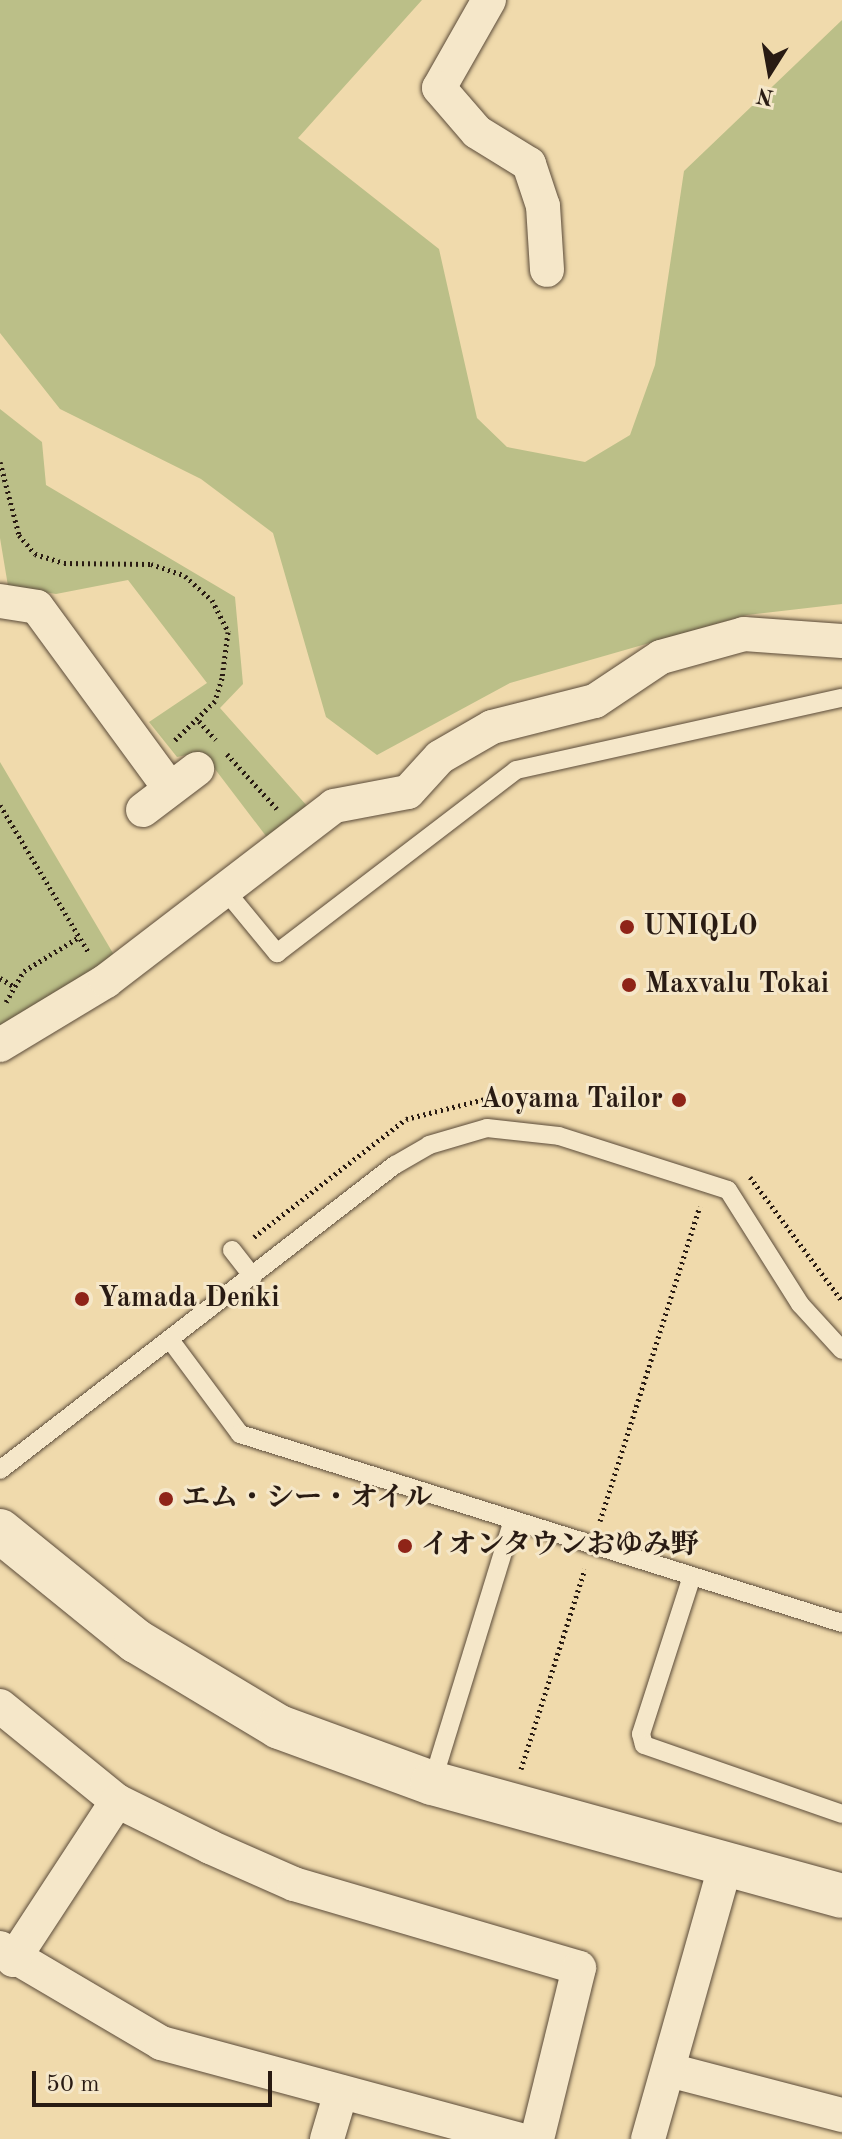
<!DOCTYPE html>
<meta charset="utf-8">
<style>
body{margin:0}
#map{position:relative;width:842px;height:2139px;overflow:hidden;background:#f0daac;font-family:"Old Standard TT","Noto Serif JP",serif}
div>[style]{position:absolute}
.green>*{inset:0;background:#bbbf88}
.path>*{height:5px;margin-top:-2.5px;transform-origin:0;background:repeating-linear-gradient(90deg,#291b13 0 2px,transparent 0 6px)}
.roads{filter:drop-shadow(0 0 2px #5b4b39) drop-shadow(0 0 2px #5b4b39)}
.service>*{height:18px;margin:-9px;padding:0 9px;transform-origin:9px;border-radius:9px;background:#f5e7c9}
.minor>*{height:34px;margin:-17px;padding:0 17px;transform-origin:17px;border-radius:17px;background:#f5e7c9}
.tertiary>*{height:44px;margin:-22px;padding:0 22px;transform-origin:22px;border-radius:22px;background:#f5e7c9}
.dots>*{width:22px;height:22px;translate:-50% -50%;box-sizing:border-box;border:4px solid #f5e7c9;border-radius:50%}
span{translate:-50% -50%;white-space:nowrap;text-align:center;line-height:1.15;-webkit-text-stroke:6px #f5e7c9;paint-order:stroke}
.poi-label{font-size:28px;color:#291b13;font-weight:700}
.left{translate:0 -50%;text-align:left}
.right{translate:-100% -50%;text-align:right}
.north{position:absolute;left:730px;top:32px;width:80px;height:80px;-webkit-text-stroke:6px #f5e7c9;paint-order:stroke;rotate:191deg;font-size:22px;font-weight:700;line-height:32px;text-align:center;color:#291b13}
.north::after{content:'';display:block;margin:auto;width:28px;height:36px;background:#291b13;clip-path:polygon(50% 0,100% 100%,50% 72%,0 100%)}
.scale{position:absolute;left:32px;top:2071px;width:240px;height:36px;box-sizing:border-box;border:4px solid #291b13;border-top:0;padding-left:10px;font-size:24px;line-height:28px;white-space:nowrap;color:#291b13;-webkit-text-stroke:6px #f5e7c9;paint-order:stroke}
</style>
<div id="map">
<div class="green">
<i style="clip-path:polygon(0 0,422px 0,298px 138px,439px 249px,477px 418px,507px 447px,585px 462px,630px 435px,655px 365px,684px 171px,842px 20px,842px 604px,747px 615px,510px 683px,377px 755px,326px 717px,273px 533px,201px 479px,60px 409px,0 333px)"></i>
<i style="clip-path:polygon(0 409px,42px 442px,46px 485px,235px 597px,243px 684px,220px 708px,308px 807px,269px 840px,202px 752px,177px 757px,149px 722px,207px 683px,128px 580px,56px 594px,8px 586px,0 538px)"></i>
<i style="clip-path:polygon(0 762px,117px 960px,0 1028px)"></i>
</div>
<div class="path">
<i style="left:0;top:462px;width:75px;rotate:75.4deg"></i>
<i style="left:19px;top:535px;width:25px;rotate:50deg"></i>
<i style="left:35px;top:554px;width:30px;rotate:17deg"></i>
<i style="left:64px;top:563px;width:87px;rotate:0.7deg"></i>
<i style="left:151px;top:564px;width:36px;rotate:19deg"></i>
<i style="left:185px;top:576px;width:36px;rotate:42deg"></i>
<i style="left:212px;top:600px;width:36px;rotate:63deg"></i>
<i style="left:228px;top:632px;width:46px;rotate:97.4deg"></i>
<i style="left:222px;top:678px;width:24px;rotate:107deg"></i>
<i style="left:215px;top:701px;width:56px;rotate:135.7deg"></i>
<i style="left:199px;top:721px;width:25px;rotate:48deg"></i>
<i style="left:227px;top:754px;width:74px;rotate:47.7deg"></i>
<i style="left:0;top:805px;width:173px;rotate:59deg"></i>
<i style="left:0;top:978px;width:17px;rotate:31deg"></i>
<i style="left:6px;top:1002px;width:36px;rotate:-60deg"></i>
<i style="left:24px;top:971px;width:65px;rotate:-31.7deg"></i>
<i style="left:750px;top:1177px;width:154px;rotate:53.4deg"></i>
<i style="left:254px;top:1237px;width:192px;rotate:-37.8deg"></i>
<i style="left:406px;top:1119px;width:90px;rotate:-14.2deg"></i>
<i style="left:493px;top:1097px;width:20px;rotate:18deg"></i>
<i style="left:600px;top:1521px;width:330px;rotate:-72.4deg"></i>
<i style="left:521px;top:1769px;width:210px;rotate:-72.3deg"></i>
</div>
<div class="roads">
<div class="service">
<i style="left:225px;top:890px;width:82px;rotate:50.5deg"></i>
<i style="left:277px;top:953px;width:301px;rotate:-37.4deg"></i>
<i style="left:516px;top:770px;width:334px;rotate:-12.5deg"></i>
<i style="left:232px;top:1250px;width:34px;rotate:52deg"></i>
<i style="left:171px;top:1341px;width:116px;rotate:53.4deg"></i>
<i style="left:240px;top:1434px;width:631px;rotate:17.43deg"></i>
<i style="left:0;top:1470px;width:499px;rotate:-37.7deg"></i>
<i style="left:395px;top:1165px;width:39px;rotate:-30deg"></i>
<i style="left:429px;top:1145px;width:60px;rotate:-16.3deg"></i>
<i style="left:487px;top:1128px;width:72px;rotate:6.3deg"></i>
<i style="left:559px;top:1136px;width:177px;rotate:17.7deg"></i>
<i style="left:728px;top:1190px;width:135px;rotate:57.7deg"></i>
<i style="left:800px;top:1304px;width:62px;rotate:47.6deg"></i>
<i style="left:692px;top:1576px;width:166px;rotate:107.9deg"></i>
<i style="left:641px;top:1734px;width:11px;rotate:75deg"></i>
<i style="left:644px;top:1745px;width:210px;rotate:19.2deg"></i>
<i style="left:432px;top:1783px;width:275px;rotate:-72.9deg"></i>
</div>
<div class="minor">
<i style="left:489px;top:0;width:101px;rotate:119.6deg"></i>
<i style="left:439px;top:88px;width:58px;rotate:49.2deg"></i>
<i style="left:477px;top:132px;width:61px;rotate:31.6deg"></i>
<i style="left:529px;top:164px;width:44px;rotate:71.6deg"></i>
<i style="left:543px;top:206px;width:64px;rotate:86.4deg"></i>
<i style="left:0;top:601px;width:37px;rotate:9deg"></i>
<i style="left:37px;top:607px;width:225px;rotate:53.8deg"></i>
<i style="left:143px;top:810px;width:68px;rotate:-37.2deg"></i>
<i style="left:0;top:1045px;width:124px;rotate:-31.1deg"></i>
<i style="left:106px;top:981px;width:287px;rotate:-37.5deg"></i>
<i style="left:334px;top:806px;width:75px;rotate:-10.7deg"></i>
<i style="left:408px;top:792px;width:47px;rotate:-47.6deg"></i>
<i style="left:440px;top:757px;width:60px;rotate:-30deg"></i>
<i style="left:492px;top:727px;width:106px;rotate:-14.2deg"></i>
<i style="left:595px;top:701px;width:79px;rotate:-33.7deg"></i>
<i style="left:661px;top:657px;width:86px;rotate:-15.5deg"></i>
<i style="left:744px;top:634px;width:98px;rotate:4.1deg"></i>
<i style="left:0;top:1706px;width:151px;rotate:39.1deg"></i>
<i style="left:117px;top:1801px;width:104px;rotate:26.3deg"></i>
<i style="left:210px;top:1847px;width:92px;rotate:23.8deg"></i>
<i style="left:294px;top:1884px;width:297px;rotate:16.4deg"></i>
<i style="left:579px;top:1968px;width:176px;rotate:103.8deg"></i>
<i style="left:0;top:1948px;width:187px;rotate:30.5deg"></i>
<i style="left:161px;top:2043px;width:370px;rotate:15.1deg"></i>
<i style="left:13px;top:1960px;width:190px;rotate:-56.8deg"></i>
<i style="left:669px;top:2070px;width:179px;rotate:14.6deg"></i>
<i style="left:327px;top:2139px;width:49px;rotate:-73.4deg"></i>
<i style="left:648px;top:2139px;width:287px;rotate:-74.2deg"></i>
</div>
<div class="tertiary">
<i style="left:0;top:1531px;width:175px;rotate:39deg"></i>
<i style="left:136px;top:1641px;width:167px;rotate:31deg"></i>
<i style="left:279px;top:1727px;width:163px;rotate:20.1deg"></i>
<i style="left:432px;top:1783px;width:425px;rotate:15.4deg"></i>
</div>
</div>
<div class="dots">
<i style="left:627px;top:927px;background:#8f2418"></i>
<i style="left:629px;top:985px;background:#8f2418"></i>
<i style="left:679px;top:1100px;background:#8f2418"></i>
<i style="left:82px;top:1299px;background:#8f2418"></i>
<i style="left:166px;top:1499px;background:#8f2418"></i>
<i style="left:405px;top:1546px;background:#8f2418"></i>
</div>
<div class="poi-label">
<span class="left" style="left:643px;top:927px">UNIQLO</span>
<span class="left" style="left:645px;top:985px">Maxvalu Tokai</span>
<span class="right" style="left:663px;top:1100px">Aoyama Tailor</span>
<span class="left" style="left:98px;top:1299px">Yamada Denki</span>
<span class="left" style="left:182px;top:1499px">エム・シー・オイル</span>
<span class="left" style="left:421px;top:1546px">イオンタウンおゆみ野</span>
</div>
<div class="north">N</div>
<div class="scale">50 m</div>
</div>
